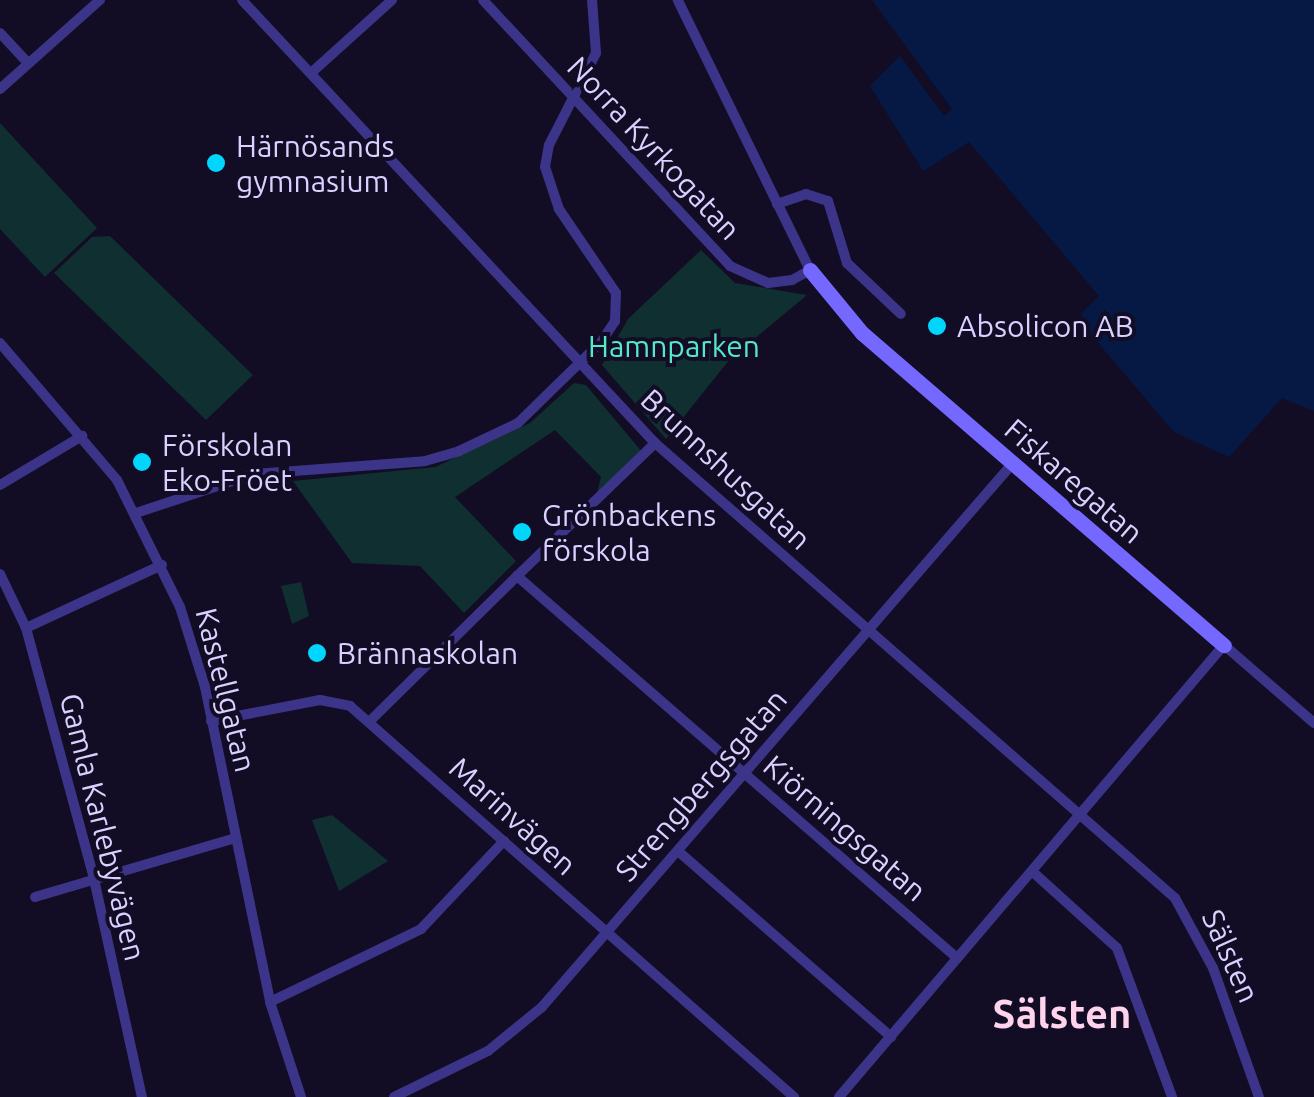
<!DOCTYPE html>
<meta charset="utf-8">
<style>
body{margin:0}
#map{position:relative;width:1314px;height:1097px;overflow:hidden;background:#120d25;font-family:Ubuntu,sans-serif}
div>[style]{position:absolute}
.green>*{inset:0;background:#0f2f30}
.water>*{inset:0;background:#061945}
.street>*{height:10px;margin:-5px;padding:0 5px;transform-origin:5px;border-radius:5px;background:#3c3488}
.secondary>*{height:15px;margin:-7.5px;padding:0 7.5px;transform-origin:7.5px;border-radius:7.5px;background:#7468ff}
.dots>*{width:28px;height:28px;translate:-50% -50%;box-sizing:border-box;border:5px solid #120d25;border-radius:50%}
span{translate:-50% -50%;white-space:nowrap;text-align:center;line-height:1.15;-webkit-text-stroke:8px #120d25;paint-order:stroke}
.poi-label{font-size:30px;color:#d9d1ff}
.left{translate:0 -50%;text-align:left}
.street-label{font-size:30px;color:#d9d1ff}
.park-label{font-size:30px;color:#54e8cb}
.district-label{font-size:40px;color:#ffd3ec;font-weight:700}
</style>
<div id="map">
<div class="green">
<i style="clip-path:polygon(0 123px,97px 228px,45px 277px,0 229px)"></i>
<i style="clip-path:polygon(110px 236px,253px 375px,206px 420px,54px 273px,92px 237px)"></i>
<i style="clip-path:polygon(701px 250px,735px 283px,807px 295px,730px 359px,666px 439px,602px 365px,628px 319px)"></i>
<i style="clip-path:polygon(574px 383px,586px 385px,642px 452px,597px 493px,601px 477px,555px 430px,455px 497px,516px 561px,464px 613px,420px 566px,352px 563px,293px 481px,435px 467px,530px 423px)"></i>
<i style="clip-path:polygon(301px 582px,309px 616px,292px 624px,281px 586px)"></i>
<i style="clip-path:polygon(332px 815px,388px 861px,339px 891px,312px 820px)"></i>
</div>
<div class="water">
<i style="clip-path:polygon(872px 0,1314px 0,1314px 411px,1282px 398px,1229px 457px,1174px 432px,1088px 331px,1081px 314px,1099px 296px,969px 142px,923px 171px,870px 86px,900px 56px,944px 116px,952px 109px)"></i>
</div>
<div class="street">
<i style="left:242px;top:0;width:606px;rotate:47.01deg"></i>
<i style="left:655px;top:443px;width:691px;rotate:41.19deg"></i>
<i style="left:1175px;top:898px;width:80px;rotate:61.5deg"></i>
<i style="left:1213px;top:968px;width:137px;rotate:70.4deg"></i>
<i style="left:483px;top:0;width:363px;rotate:47.1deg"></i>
<i style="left:730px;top:266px;width:42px;rotate:24.1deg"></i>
<i style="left:768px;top:283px;width:24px;rotate:-7deg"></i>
<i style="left:792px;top:280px;width:21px;rotate:-29deg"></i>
<i style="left:810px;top:270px;width:301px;rotate:-116.1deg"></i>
<i style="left:0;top:33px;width:41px;rotate:47deg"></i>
<i style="left:311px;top:73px;width:109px;rotate:-42deg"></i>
<i style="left:0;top:89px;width:134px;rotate:-41.7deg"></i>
<i style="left:777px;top:204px;width:31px;rotate:-19deg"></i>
<i style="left:806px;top:194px;width:23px;rotate:18deg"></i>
<i style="left:828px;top:201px;width:65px;rotate:73deg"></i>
<i style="left:847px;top:263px;width:74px;rotate:43.4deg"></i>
<i style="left:0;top:343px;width:180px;rotate:49.5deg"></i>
<i style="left:117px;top:480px;width:142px;rotate:63.6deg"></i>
<i style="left:180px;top:607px;width:84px;rotate:72.6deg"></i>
<i style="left:205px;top:687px;width:322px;rotate:78.3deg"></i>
<i style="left:270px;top:1002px;width:100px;rotate:71.9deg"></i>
<i style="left:0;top:485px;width:96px;rotate:-30.9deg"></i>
<i style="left:136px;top:513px;width:124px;rotate:-18.3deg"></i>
<i style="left:254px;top:474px;width:171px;rotate:-4.3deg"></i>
<i style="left:425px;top:461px;width:35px;rotate:-16deg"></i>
<i style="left:459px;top:451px;width:65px;rotate:-25.4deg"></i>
<i style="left:518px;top:423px;width:117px;rotate:-44.3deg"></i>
<i style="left:602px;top:341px;width:24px;rotate:-57deg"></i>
<i style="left:615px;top:321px;width:28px;rotate:-88deg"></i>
<i style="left:616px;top:293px;width:102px;rotate:-124.2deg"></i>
<i style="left:559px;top:209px;width:44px;rotate:-108.4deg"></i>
<i style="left:545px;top:167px;width:22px;rotate:-80deg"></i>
<i style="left:549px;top:145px;width:103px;rotate:-62.9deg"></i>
<i style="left:596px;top:53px;width:53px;rotate:-94.3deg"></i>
<i style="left:0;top:574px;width:60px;rotate:64.3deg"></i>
<i style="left:26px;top:628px;width:260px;rotate:74.8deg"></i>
<i style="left:94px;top:879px;width:223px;rotate:77.6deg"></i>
<i style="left:517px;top:576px;width:192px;rotate:-43.9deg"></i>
<i style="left:26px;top:628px;width:150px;rotate:-24.9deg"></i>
<i style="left:211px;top:721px;width:111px;rotate:-10.9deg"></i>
<i style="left:320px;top:700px;width:31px;rotate:11deg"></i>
<i style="left:350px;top:706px;width:592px;rotate:41.37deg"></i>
<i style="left:370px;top:721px;width:206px;rotate:-44.6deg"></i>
<i style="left:517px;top:576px;width:583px;rotate:40.96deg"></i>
<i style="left:678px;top:851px;width:283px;rotate:41.1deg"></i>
<i style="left:1034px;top:873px;width:112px;rotate:42.1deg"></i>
<i style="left:1117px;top:948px;width:159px;rotate:69.7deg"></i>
<i style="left:35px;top:897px;width:209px;rotate:-16.4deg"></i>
<i style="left:270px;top:1002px;width:168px;rotate:-25.8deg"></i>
<i style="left:421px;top:929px;width:121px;rotate:-46.7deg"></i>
<i style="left:394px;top:1097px;width:105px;rotate:-26.1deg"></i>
<i style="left:488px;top:1051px;width:70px;rotate:-39.2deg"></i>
<i style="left:542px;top:1007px;width:718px;rotate:-49.12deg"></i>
<i style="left:839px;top:1097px;width:594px;rotate:-49.58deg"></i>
<i style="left:1224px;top:645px;width:119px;rotate:40.9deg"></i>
</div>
<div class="secondary">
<i style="left:810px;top:270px;width:82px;rotate:50.5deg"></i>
<i style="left:862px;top:333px;width:478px;rotate:40.8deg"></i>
</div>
<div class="dots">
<i style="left:216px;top:163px;background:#00d5fc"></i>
<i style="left:937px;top:326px;background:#00d5fc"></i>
<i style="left:142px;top:462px;background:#00d5fc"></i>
<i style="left:522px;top:532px;background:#00d5fc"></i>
<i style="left:317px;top:653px;background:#00d5fc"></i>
</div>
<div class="poi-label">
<span class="left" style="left:236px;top:163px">Härnösands<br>gymnasium</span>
<span class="left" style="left:957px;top:326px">Absolicon AB</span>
<span class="left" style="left:162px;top:462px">Förskolan<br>Eko-Fröet</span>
<span class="left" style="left:542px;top:532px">Grönbackens<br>förskola</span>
<span class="left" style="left:337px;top:653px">Brännaskolan</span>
</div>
<div class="street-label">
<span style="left:654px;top:148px;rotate:47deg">Norra Kyrkogatan</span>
<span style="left:726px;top:469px;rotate:43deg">Brunnshusgatan</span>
<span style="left:1074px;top:481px;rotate:41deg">Fiskaregatan</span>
<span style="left:226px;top:690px;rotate:76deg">Kastellgatan</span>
<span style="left:701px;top:785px;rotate:-49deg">Strengbergsgatan</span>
<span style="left:513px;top:816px;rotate:42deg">Marinvägen</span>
<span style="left:103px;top:827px;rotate:76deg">Gamla Karlebyvägen</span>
<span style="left:845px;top:828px;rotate:41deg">Kiörningsgatan</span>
<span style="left:1231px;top:956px;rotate:66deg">Sälsten</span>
</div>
<div class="park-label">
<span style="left:674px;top:346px">Hamnparken</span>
</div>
<div class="district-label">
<span style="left:1062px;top:1014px">Sälsten</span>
</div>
</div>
